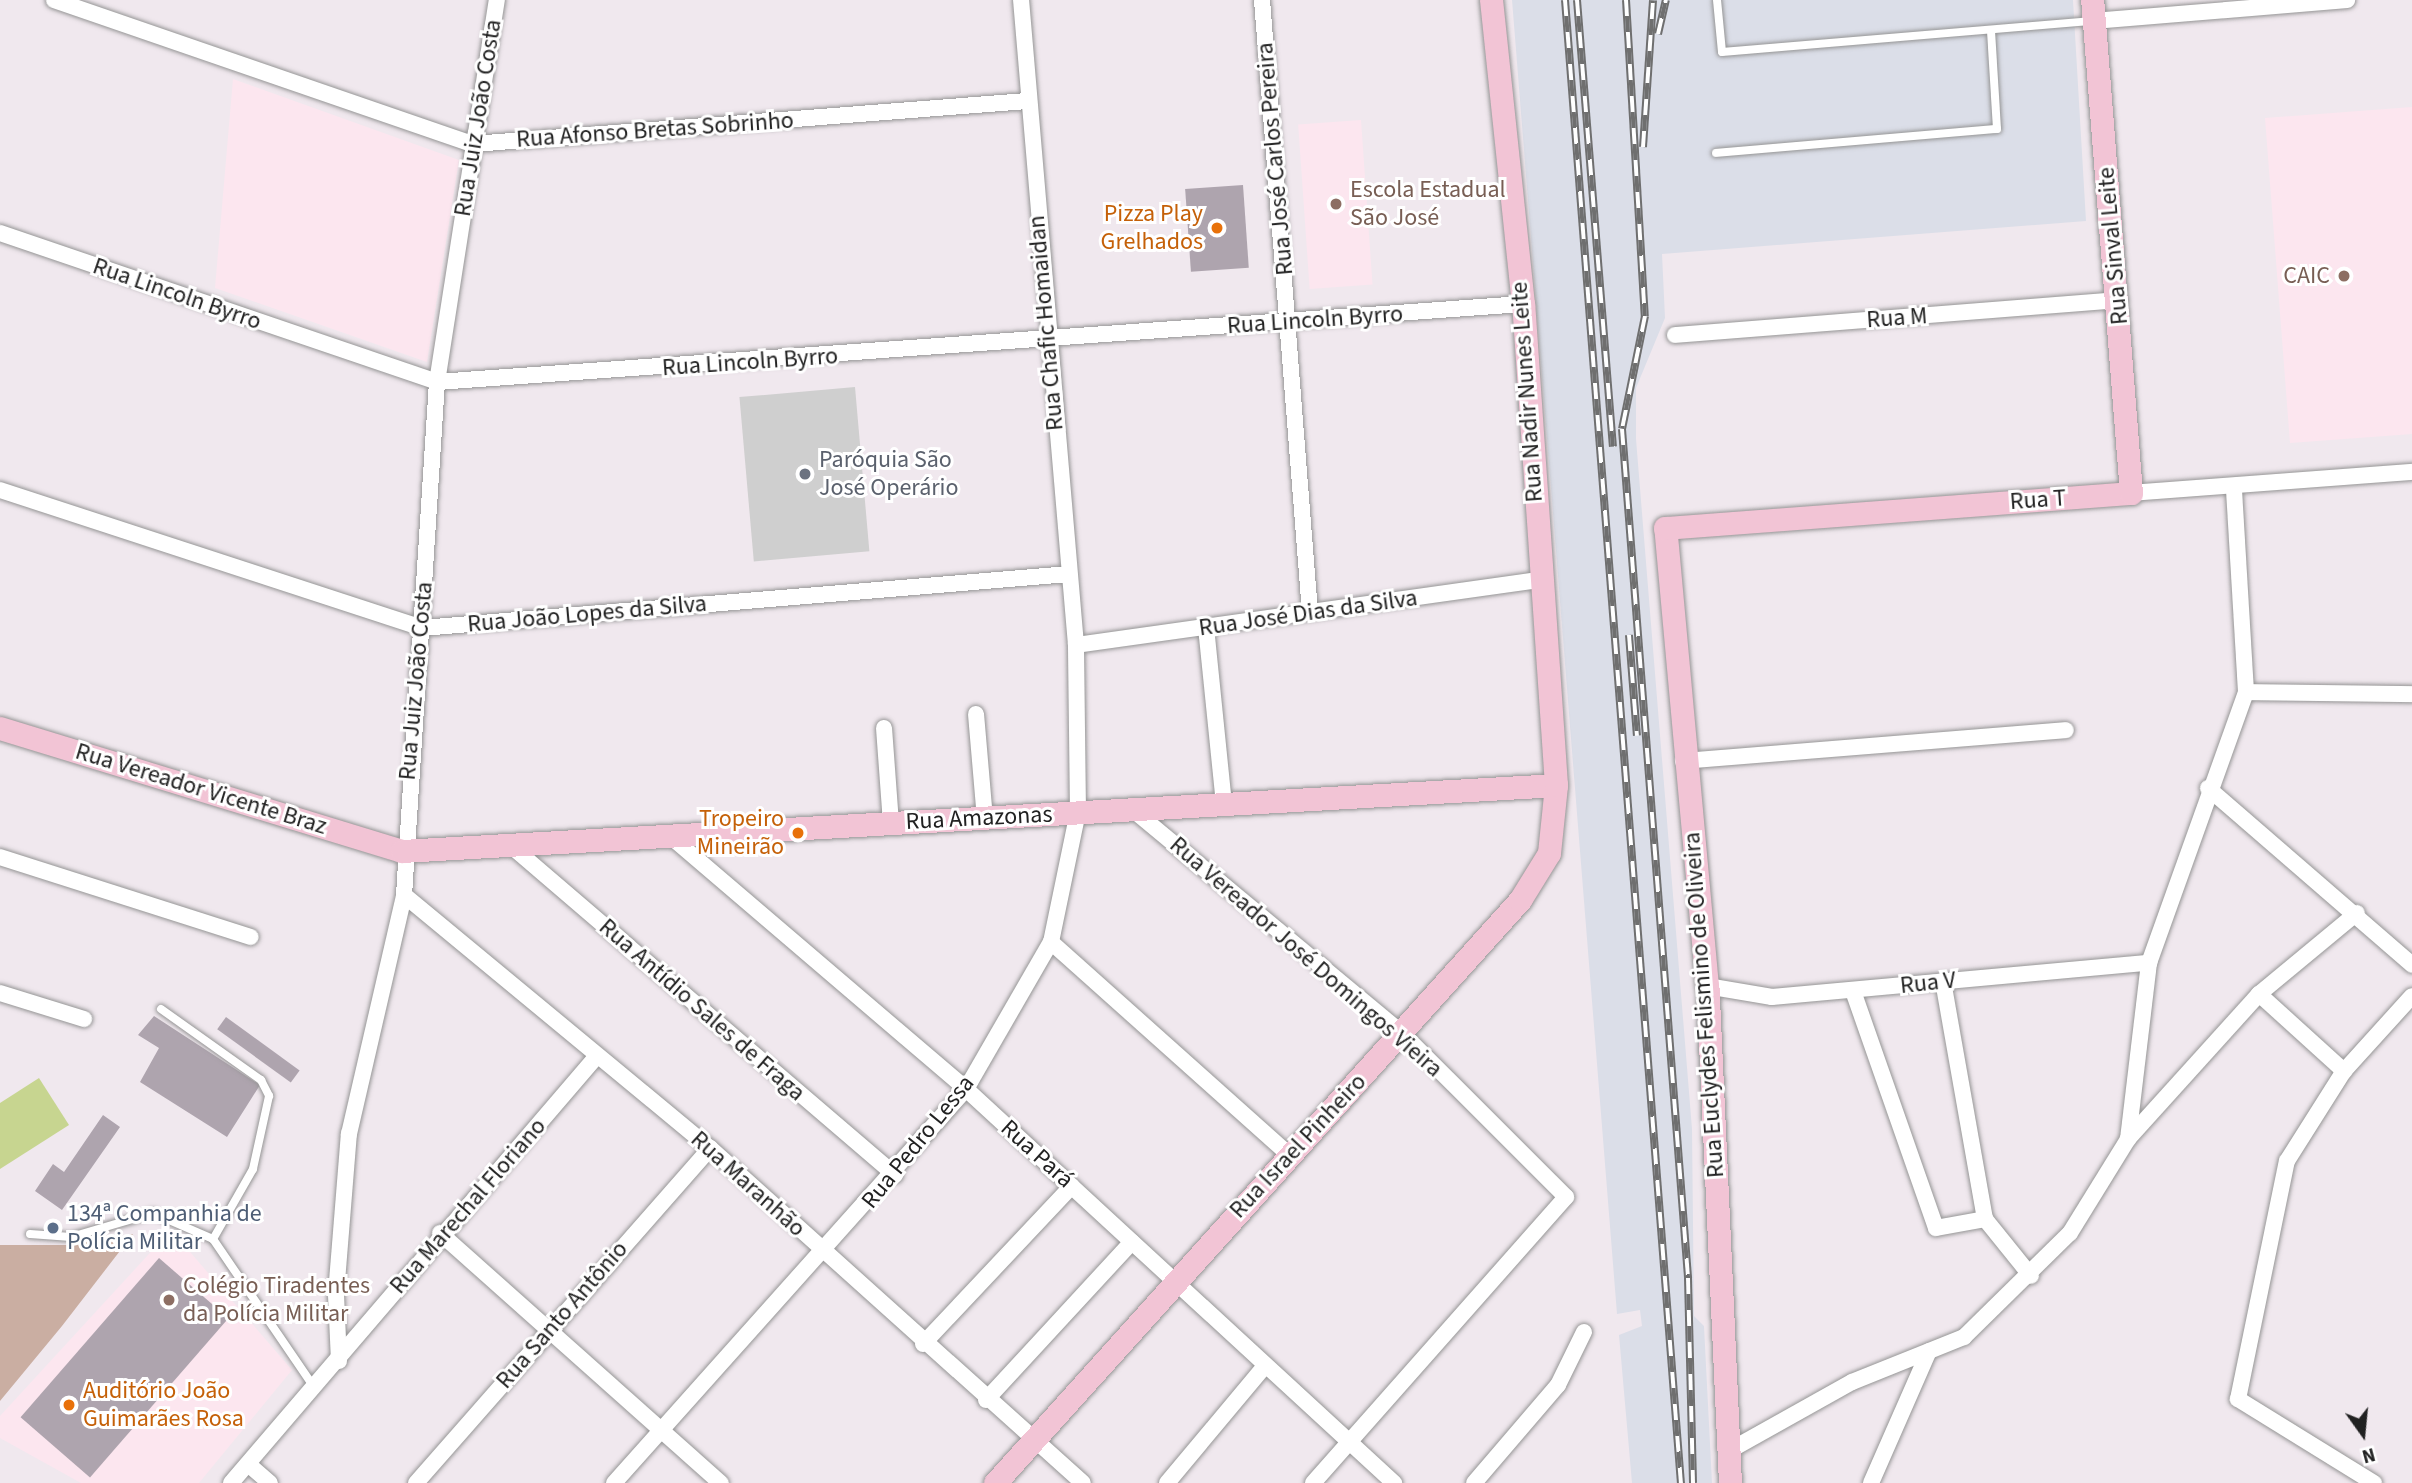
<!DOCTYPE html>
<meta charset="utf-8">
<style>
body{margin:0}
#map{position:relative;width:2412px;height:1483px;overflow:hidden;background:#f0e8ee;font-family:"Source Sans 3",sans-serif}
div>[style]{position:absolute}
.industrial>*{inset:0;background:#dbdee8}
.education>*{inset:0;background:#fce6ef;transform-origin:0 0}
.religious>*{inset:0;background:#cfcfcf;transform-origin:0 0}
.forest>*{inset:0;background:#caaea2}
.pitch>*{inset:0;background:#c7d590}
.building>*{inset:0;background:#aea4ae;transform-origin:0 0}
.roads{filter:drop-shadow(0 0 2px #959595) drop-shadow(0 0 2px #959595)}
.lane>*{height:8px;margin:-4px;padding:0 4px;transform-origin:4px;border-radius:4px;background:#fff}
.street>*{height:16px;margin:-8px;padding:0 8px;transform-origin:8px;border-radius:8px;background:#fff}
.secondary>*{height:23px;margin:-11.5px;padding:0 11.5px;transform-origin:11.5px;border-radius:11.5px;background:#f2c4d5}
.rail>*{height:8px;margin-top:-4px;transform-origin:0;background:repeating-linear-gradient(90deg,#fff 0 16px,#6f6f6f 0 32px);box-sizing:border-box;border-block:2px solid #6f6f6f}
.dots>*{width:19px;height:19px;translate:-50% -50%;box-sizing:border-box;border:4px solid #fff;border-radius:50%}
span{translate:-50% -50%;white-space:nowrap;text-align:center;line-height:1.15;-webkit-text-stroke:6px #fff;paint-order:stroke}
.street-label{font-size:24px;color:#212121}
.education-label{font-size:24px;color:#785e54}
.left{translate:0 -50%;text-align:left}
.right{translate:-100% -50%;text-align:right}
.food-label{font-size:24px;color:#c56008}
.worship-label{font-size:24px;color:#5b616d}
.service-label{font-size:24px;color:#4e5e75}
.north{position:absolute;left:2328px;top:1399px;width:70px;height:70px;-webkit-text-stroke:5px #fff;paint-order:stroke;rotate:165deg;font-size:19px;font-weight:700;line-height:28px;text-align:center;color:#212121}
.north::after{content:'';display:block;margin:auto;width:24px;height:32px;background:#212121;clip-path:polygon(50% 0,100% 100%,50% 72%,0 100%)}
</style>
<div id="map">
<div class="industrial">
<i style="clip-path:polygon(1512px 0,2073px 0,2086px 221px,1662px 254px,1665px 318px,1636px 388px,1636px 439px,1692px 1129px,1694px 1316px,1704px 1326px,1712px 1483px,1632px 1483px,1619px 1335px,1642px 1326px,1640px 1310px,1617px 1314px)"></i>
</div>
<div class="education">
<i style="clip-path:polygon(233px 79px,459px 160px,427px 362px,215px 288px)"></i>
<i style="clip-path:polygon(2412px 107px,2412px 434px,2290px 443px,2265px 118px)"></i>
<i style="left:1361px;top:120px;width:165px;height:63px;rotate:86deg"></i>
<i style="clip-path:polygon(171px 1230px,292px 1370px,199px 1483px,81px 1483px,0 1438px,0 1416px)"></i>
</div>
<div class="religious">
<i style="left:855px;top:387px;width:165px;height:116px;rotate:85deg"></i>
</div>
<div class="forest">
<i style="clip-path:polygon(133px 1234px,62px 1326px,0 1401px,0 1245px,66px 1245px)"></i>
</div>
<div class="pitch">
<i style="clip-path:polygon(39px 1078px,69px 1125px,0 1169px,0 1103px)"></i>
</div>
<div class="building">
<i style="left:1243px;top:185px;width:83px;height:58px;rotate:86deg"></i>
<i style="clip-path:polygon(154px 1016px,260px 1085px,227px 1137px,140px 1082px,159px 1048px,138px 1035px)"></i>
<i style="left:226px;top:1017px;width:91px;height:15px;rotate:36deg"></i>
<i style="clip-path:polygon(103px 1115px,120px 1127px,62px 1210px,35px 1191px,53px 1164px,64px 1172px)"></i>
<i style="left:159px;top:1258px;width:92px;height:211px;rotate:41deg"></i>
</div>
<div class="roads">
<div class="lane">
<i style="left:1717px;top:0;width:52px;rotate:84.5deg"></i>
<i style="left:1722px;top:52px;width:372px;rotate:-4.8deg"></i>
<i style="left:1716px;top:153px;width:282px;rotate:-4.9deg"></i>
<i style="left:1997px;top:129px;width:98px;rotate:-93.5deg"></i>
<i style="left:161px;top:1009px;width:123px;rotate:35.4deg"></i>
<i style="left:261px;top:1080px;width:18px;rotate:63deg"></i>
<i style="left:269px;top:1096px;width:75px;rotate:102.4deg"></i>
<i style="left:253px;top:1169px;width:81px;rotate:119.7deg"></i>
<i style="left:213px;top:1239px;width:179px;rotate:55.7deg"></i>
<i style="left:30px;top:1234px;width:41px;rotate:4.2deg"></i>
<i style="left:71px;top:1237px;width:85px;rotate:-16.3deg"></i>
<i style="left:153px;top:1213px;width:65px;rotate:23.4deg"></i>
</div>
<div class="street">
<i style="left:54px;top:0;width:443px;rotate:19deg"></i>
<i style="left:473px;top:144px;width:556px;rotate:-4.44deg"></i>
<i style="left:1262px;top:0;width:614px;rotate:85.52deg"></i>
<i style="left:2093px;top:21px;width:255px;rotate:-4.7deg"></i>
<i style="left:0;top:233px;width:462px;rotate:18.8deg"></i>
<i style="left:437px;top:382px;width:1089px;rotate:-4.11deg"></i>
<i style="left:1675px;top:335px;width:444px;rotate:-4.5deg"></i>
<i style="left:0;top:490px;width:444px;rotate:18.1deg"></i>
<i style="left:422px;top:628px;width:649px;rotate:-4.77deg"></i>
<i style="left:2131px;top:493px;width:282px;rotate:-4.3deg"></i>
<i style="left:1206px;top:627px;width:178px;rotate:84.2deg"></i>
<i style="left:1076px;top:645px;width:468px;rotate:-8deg"></i>
<i style="left:2246px;top:692px;width:166px;rotate:0.7deg"></i>
<i style="left:976px;top:714px;width:104px;rotate:85.1deg"></i>
<i style="left:884px;top:728px;width:95px;rotate:85.8deg"></i>
<i style="left:1683px;top:761px;width:384px;rotate:-4.6deg"></i>
<i style="left:2208px;top:788px;width:270px;rotate:40.9deg"></i>
<i style="left:1132px;top:809px;width:351px;rotate:39.7deg"></i>
<i style="left:1402px;top:1033px;width:232px;rotate:45deg"></i>
<i style="left:1566px;top:1197px;width:382px;rotate:131.5deg"></i>
<i style="left:670px;top:836px;width:389px;rotate:40.5deg"></i>
<i style="left:966px;top:1089px;width:582px;rotate:42.63deg"></i>
<i style="left:510px;top:845px;width:507px;rotate:40.6deg"></i>
<i style="left:0;top:857px;width:263px;rotate:17.7deg"></i>
<i style="left:404px;top:895px;width:397px;rotate:39.6deg"></i>
<i style="left:710px;top:1148px;width:501px;rotate:41.93deg"></i>
<i style="left:1051px;top:942px;width:321px;rotate:41.8deg"></i>
<i style="left:1943px;top:981px;width:242px;rotate:80deg"></i>
<i style="left:1985px;top:1219px;width:73px;rotate:51.1deg"></i>
<i style="left:1707px;top:986px;width:66px;rotate:9.6deg"></i>
<i style="left:1772px;top:997px;width:379px;rotate:-5.2deg"></i>
<i style="left:1853px;top:991px;width:251px;rotate:70.7deg"></i>
<i style="left:1936px;top:1228px;width:50px;rotate:-10.4deg"></i>
<i style="left:0;top:993px;width:88px;rotate:17.2deg"></i>
<i style="left:2259px;top:994px;width:115px;rotate:42.2deg"></i>
<i style="left:2128px;top:1139px;width:177px;rotate:-83.2deg"></i>
<i style="left:2149px;top:963px;width:288px;rotate:-70.3deg"></i>
<i style="left:2246px;top:692px;width:203px;rotate:-93.4deg"></i>
<i style="left:440px;top:1233px;width:376px;rotate:41.7deg"></i>
<i style="left:923px;top:1344px;width:217px;rotate:-46.7deg"></i>
<i style="left:339px;top:1361px;width:67px;rotate:-92.6deg"></i>
<i style="left:336px;top:1294px;width:161px;rotate:-85.4deg"></i>
<i style="left:349px;top:1134px;width:245px;rotate:-77deg"></i>
<i style="left:404px;top:895px;width:514px;rotate:-86.32deg"></i>
<i style="left:437px;top:382px;width:387px;rotate:-81.1deg"></i>
<i style="left:986px;top:1400px;width:215px;rotate:-47.3deg"></i>
<i style="left:1732px;top:1449px;width:137px;rotate:-29.2deg"></i>
<i style="left:1852px;top:1382px;width:121px;rotate:-21.9deg"></i>
<i style="left:1964px;top:1337px;width:148px;rotate:-44.5deg"></i>
<i style="left:2070px;top:1233px;width:110px;rotate:-58.3deg"></i>
<i style="left:2128px;top:1139px;width:195px;rotate:-47.9deg"></i>
<i style="left:2259px;top:994px;width:127px;rotate:-39.6deg"></i>
<i style="left:248px;top:1464px;width:29px;rotate:41deg"></i>
<i style="left:231px;top:1483px;width:561px;rotate:-49.41deg"></i>
<i style="left:416px;top:1483px;width:446px;rotate:-48.7deg"></i>
<i style="left:614px;top:1483px;width:528px;rotate:-48.22deg"></i>
<i style="left:966px;top:1089px;width:170px;rotate:-60deg"></i>
<i style="left:1051px;top:942px;width:133px;rotate:-78.3deg"></i>
<i style="left:1078px;top:812px;width:167px;rotate:-90.7deg"></i>
<i style="left:1076px;top:645px;width:647px;rotate:-94.87deg"></i>
<i style="left:1167px;top:1483px;width:153px;rotate:-50.1deg"></i>
<i style="left:1474px;top:1483px;width:129px;rotate:-49.4deg"></i>
<i style="left:1558px;top:1385px;width:59px;rotate:-63.9deg"></i>
<i style="left:1871px;top:1483px;width:144px;rotate:-66.3deg"></i>
<i style="left:2374px;top:1483px;width:160px;rotate:-148.3deg"></i>
<i style="left:2238px;top:1399px;width:243px;rotate:-78.4deg"></i>
<i style="left:2287px;top:1161px;width:107px;rotate:-57.7deg"></i>
<i style="left:2344px;top:1071px;width:101px;rotate:-47.8deg"></i>
</div>
<div class="secondary">
<i style="left:0;top:728px;width:420px;rotate:17deg"></i>
<i style="left:402px;top:851px;width:1156px;rotate:-3.27deg"></i>
<i style="left:995px;top:1483px;width:785px;rotate:-48deg"></i>
<i style="left:1520px;top:900px;width:55px;rotate:-58.3deg"></i>
<i style="left:1549px;top:853px;width:68px;rotate:-84.1deg"></i>
<i style="left:1556px;top:785px;width:482px;rotate:-93.9deg"></i>
<i style="left:1523px;top:304px;width:306px;rotate:-96deg"></i>
<i style="left:1730px;top:1483px;width:498px;rotate:-92.6deg"></i>
<i style="left:1707px;top:986px;width:460px;rotate:-95.2deg"></i>
<i style="left:1665px;top:528px;width:467px;rotate:-4.3deg"></i>
<i style="left:2131px;top:493px;width:495px;rotate:-94.5deg"></i>
</div>
</div>
<div class="rail">
<i style="left:1565px;top:0;width:1488px;rotate:85.53deg"></i>
<i style="left:1577px;top:0;width:448px;rotate:85.4deg"></i>
<i style="left:1626px;top:0;width:317px;rotate:86.6deg"></i>
<i style="left:1645px;top:316px;width:115px;rotate:101.5deg"></i>
<i style="left:1622px;top:429px;width:852px;rotate:85.55deg"></i>
<i style="left:1688px;top:1278px;width:205px;rotate:88.6deg"></i>
<i style="left:1658px;top:34px;width:35px;rotate:-77deg"></i>
<i style="left:1643px;top:147px;width:147px;rotate:-86.1deg"></i>
<i style="left:1629px;top:635px;width:101px;rotate:85.5deg"></i>
</div>
<div class="dots">
<i style="left:1336px;top:204px;background:#8d6e63"></i>
<i style="left:1217px;top:228px;background:#e8710a"></i>
<i style="left:2344px;top:276px;background:#8d6e63"></i>
<i style="left:805px;top:474px;background:#6b7280"></i>
<i style="left:798px;top:833px;background:#e8710a"></i>
<i style="left:53px;top:1228px;background:#5c6f8a"></i>
<i style="left:169px;top:1300px;background:#8d6e63"></i>
<i style="left:69px;top:1405px;background:#e8710a"></i>
</div>
<div class="street-label">
<span style="left:478px;top:118px;rotate:-81deg">Rua Juiz João Costa</span>
<span style="left:655px;top:130px;rotate:-4deg">Rua Afonso Bretas Sobrinho</span>
<span style="left:1275px;top:159px;rotate:-95deg">Rua José Carlos Pereira</span>
<span style="left:2113px;top:246px;rotate:-95deg">Rua Sinval Leite</span>
<span style="left:177px;top:294px;rotate:19deg">Rua Lincoln Byrro</span>
<span style="left:1897px;top:318px;rotate:-4deg">Rua M</span>
<span style="left:1315px;top:320px;rotate:-4deg">Rua Lincoln Byrro</span>
<span style="left:1046px;top:323px;rotate:-95deg">Rua Chafic Homaidan</span>
<span style="left:750px;top:362px;rotate:-4deg">Rua Lincoln Byrro</span>
<span style="left:1527px;top:392px;rotate:-94deg">Rua Nadir Nunes Leite</span>
<span style="left:2038px;top:500px;rotate:-4deg">Rua T</span>
<span style="left:1308px;top:613px;rotate:-8deg">Rua José Dias da Silva</span>
<span style="left:587px;top:614px;rotate:-5deg">Rua João Lopes da Silva</span>
<span style="left:416px;top:681px;rotate:-85deg">Rua Juiz João Costa</span>
<span style="left:201px;top:789px;rotate:17deg">Rua Vereador Vicente Braz</span>
<span style="left:979px;top:818px;rotate:-3deg">Rua Amazonas</span>
<span style="left:1306px;top:957px;rotate:41deg">Rua Vereador José Domingos Vieira</span>
<span style="left:1928px;top:983px;rotate:-6deg">Rua V</span>
<span style="left:1704px;top:1005px;rotate:-94deg">Rua Euclydes Felismino de Oliveira</span>
<span style="left:702px;top:1010px;rotate:41deg">Rua Antídio Sales de Fraga</span>
<span style="left:918px;top:1142px;rotate:-51deg">Rua Pedro Lessa</span>
<span style="left:1298px;top:1146px;rotate:-47deg">Rua Israel Pinheiro</span>
<span style="left:1037px;top:1154px;rotate:42deg">Rua Pará</span>
<span style="left:748px;top:1184px;rotate:42deg">Rua Maranhão</span>
<span style="left:468px;top:1206px;rotate:-49deg">Rua Marechal Floriano</span>
<span style="left:562px;top:1315px;rotate:-49deg">Rua Santo Antônio</span>
</div>
<div class="education-label">
<span class="left" style="left:1350px;top:204px">Escola Estadual<br>São José</span>
<span class="right" style="left:2330px;top:276px">CAIC</span>
<span class="left" style="left:183px;top:1300px">Colégio Tiradentes<br>da Polícia Militar</span>
</div>
<div class="food-label">
<span class="right" style="left:1203px;top:228px">Pizza Play<br>Grelhados</span>
<span class="right" style="left:784px;top:833px">Tropeiro<br>Mineirão</span>
<span class="left" style="left:83px;top:1405px">Auditório João<br>Guimarães Rosa</span>
</div>
<div class="worship-label">
<span class="left" style="left:819px;top:474px">Paróquia São<br>José Operário</span>
</div>
<div class="service-label">
<span class="left" style="left:67px;top:1228px">134ª Companhia de<br>Polícia Militar</span>
</div>
<div class="north">N</div>
</div>
